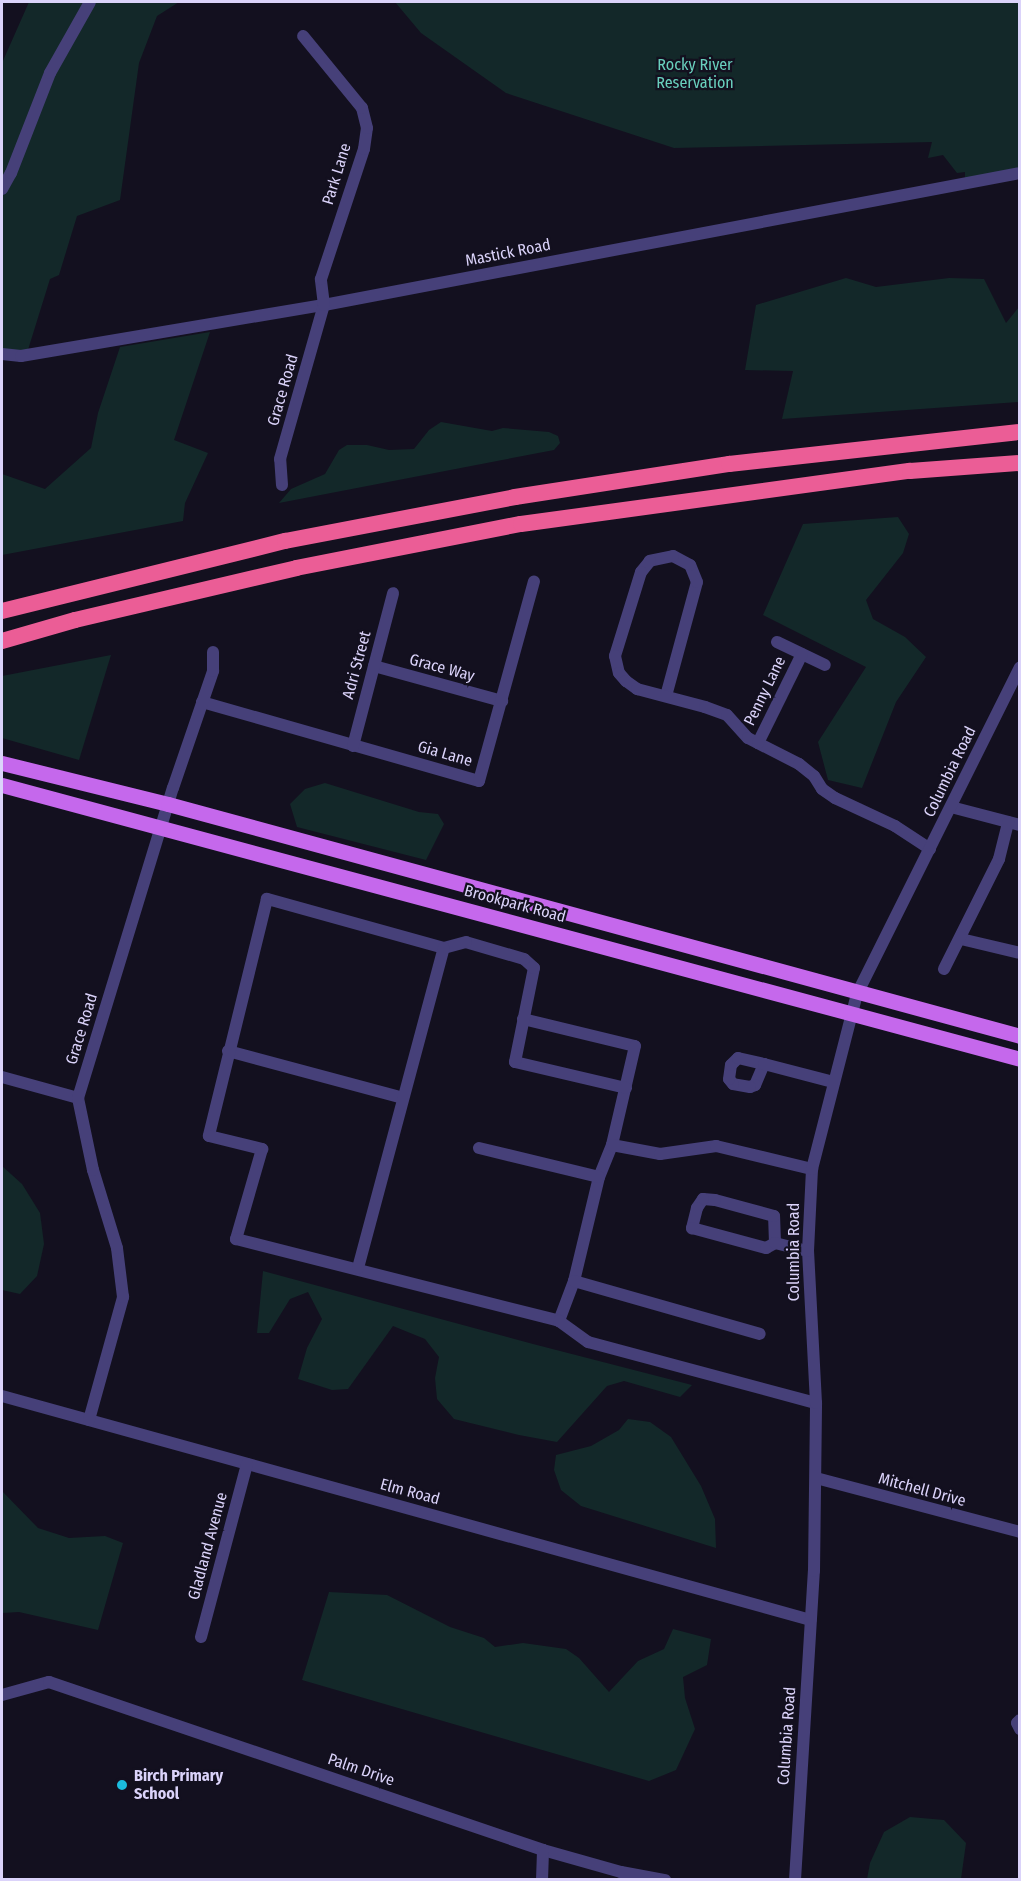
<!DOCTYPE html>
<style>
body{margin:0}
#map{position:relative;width:1021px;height:1881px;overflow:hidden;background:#13101f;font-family:"Fira Sans Condensed",sans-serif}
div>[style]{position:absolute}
.green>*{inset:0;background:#132829}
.minor>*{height:12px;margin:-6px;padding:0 6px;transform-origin:6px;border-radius:6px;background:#464079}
.major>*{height:15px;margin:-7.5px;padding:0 7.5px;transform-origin:7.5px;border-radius:7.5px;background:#c568ec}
.highway>*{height:16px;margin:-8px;padding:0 8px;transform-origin:8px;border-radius:8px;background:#eb5d96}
.dots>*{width:16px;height:16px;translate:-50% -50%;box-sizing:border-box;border:3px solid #13101f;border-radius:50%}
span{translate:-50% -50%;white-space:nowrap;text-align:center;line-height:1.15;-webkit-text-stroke:4.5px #13101f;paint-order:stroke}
.park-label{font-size:16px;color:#69d0be}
.street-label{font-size:16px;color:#dbd3fa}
.poi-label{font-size:16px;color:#dbd3fa;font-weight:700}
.left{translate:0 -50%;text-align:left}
.frame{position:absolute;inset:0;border:3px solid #dbd3fa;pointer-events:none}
</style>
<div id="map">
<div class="green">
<i style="clip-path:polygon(29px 2px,179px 2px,157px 16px,139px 63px,120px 200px,77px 216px,59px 275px,50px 279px,27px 353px,2px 351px,2px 63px)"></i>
<i style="clip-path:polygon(395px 2px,1019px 2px,1019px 170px,965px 180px,965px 172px,957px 173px,943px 155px,928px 158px,932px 142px,674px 148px,506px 93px,421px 33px)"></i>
<i style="clip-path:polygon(846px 278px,876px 287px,949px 278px,984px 279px,1006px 323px,1019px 307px,1019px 402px,782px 419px,793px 371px,745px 370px,756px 305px)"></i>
<i style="clip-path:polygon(210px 332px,174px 440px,208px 453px,185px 503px,183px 521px,2px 555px,2px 474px,45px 489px,91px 448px,98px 413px,120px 347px)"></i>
<i style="clip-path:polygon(441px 422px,492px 431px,503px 428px,549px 432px,558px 436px,560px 443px,554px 450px,279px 503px,291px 489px,325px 474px,339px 450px,347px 445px,367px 445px,389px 450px,414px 449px,429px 430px)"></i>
<i style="clip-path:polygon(898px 517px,909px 534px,903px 553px,866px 600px,873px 619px,905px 637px,926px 657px,896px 702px,862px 788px,828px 780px,818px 742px,866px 667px,763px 615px,803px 524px)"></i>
<i style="clip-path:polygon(111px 655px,79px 760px,2px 738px,2px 676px)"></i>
<i style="clip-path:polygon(325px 783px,419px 812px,438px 814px,444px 824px,426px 860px,297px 827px,290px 804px,305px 789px)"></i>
<i style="clip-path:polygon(2px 1166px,22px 1184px,40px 1213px,44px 1244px,37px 1276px,20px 1294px,2px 1290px)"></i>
<i style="clip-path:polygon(263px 1271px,533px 1344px,692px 1385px,680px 1397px,624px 1381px,607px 1386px,557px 1442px,519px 1435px,454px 1419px,437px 1399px,435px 1378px,439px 1357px,425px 1339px,393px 1326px,348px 1389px,332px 1390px,298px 1379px,307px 1348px,322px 1319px,308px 1292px,290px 1299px,269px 1333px,257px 1333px)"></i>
<i style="clip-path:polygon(628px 1419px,650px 1422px,671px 1437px,701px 1486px,715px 1519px,716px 1548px,581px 1506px,561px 1490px,554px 1470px,556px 1455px,591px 1446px,619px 1430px)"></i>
<i style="clip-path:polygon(2px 1491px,38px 1528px,69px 1538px,105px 1536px,123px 1543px,98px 1630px,19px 1612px,2px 1613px)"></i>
<i style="clip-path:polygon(329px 1592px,387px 1595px,450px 1627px,484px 1638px,495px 1647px,523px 1643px,566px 1649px,579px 1658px,609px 1692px,638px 1661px,664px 1649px,673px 1629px,711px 1639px,707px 1665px,683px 1677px,685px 1698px,695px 1729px,676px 1770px,649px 1781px,302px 1680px)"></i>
<i style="clip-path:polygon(910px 1817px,944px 1820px,966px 1843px,961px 1879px,867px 1879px,870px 1863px,884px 1832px)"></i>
</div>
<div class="minor">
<i style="left:2px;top:189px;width:18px;rotate:-61deg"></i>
<i style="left:11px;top:173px;width:107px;rotate:-68.7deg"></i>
<i style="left:50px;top:73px;width:81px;rotate:-60.6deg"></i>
<i style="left:2px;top:354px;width:19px;rotate:6deg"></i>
<i style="left:21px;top:356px;width:307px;rotate:-9.6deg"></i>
<i style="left:324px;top:305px;width:708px;rotate:-10.74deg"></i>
<i style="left:282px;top:485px;width:26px;rotate:-94deg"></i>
<i style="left:280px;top:459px;width:160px;rotate:-74.1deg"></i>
<i style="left:324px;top:305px;width:26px;rotate:-97deg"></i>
<i style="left:321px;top:279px;width:137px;rotate:-71.7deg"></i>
<i style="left:364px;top:149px;width:21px;rotate:-82deg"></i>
<i style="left:367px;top:128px;width:21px;rotate:-104deg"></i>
<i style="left:362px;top:108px;width:93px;rotate:-129.3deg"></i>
<i style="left:777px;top:642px;width:53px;rotate:25.6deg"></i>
<i style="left:374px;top:666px;width:133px;rotate:15.3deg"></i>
<i style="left:666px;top:696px;width:118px;rotate:-74.8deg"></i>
<i style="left:697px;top:582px;width:18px;rotate:-112deg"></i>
<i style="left:690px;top:565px;width:19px;rotate:-152deg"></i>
<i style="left:673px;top:556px;width:24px;rotate:168deg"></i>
<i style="left:650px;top:561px;width:14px;rotate:129deg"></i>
<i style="left:641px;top:572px;width:88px;rotate:107.2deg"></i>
<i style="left:615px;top:656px;width:17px;rotate:77deg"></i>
<i style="left:619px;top:673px;width:11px;rotate:49deg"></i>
<i style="left:626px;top:681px;width:14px;rotate:36deg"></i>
<i style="left:637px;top:689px;width:70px;rotate:14.8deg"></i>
<i style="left:705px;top:707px;width:23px;rotate:20deg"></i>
<i style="left:727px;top:715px;width:31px;rotate:48deg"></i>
<i style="left:748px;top:738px;width:57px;rotate:27deg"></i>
<i style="left:799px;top:764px;width:19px;rotate:39deg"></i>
<i style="left:814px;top:776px;width:15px;rotate:58deg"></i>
<i style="left:822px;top:789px;width:16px;rotate:35deg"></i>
<i style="left:835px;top:798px;width:66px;rotate:25deg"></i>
<i style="left:895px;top:826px;width:42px;rotate:33.3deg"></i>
<i style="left:202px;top:702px;width:288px;rotate:15.9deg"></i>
<i style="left:479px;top:781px;width:207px;rotate:-74.6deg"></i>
<i style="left:758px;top:743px;width:99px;rotate:-63.7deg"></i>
<i style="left:353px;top:746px;width:158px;rotate:-75.3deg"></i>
<i style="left:951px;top:807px;width:71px;rotate:14.6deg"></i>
<i style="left:961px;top:939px;width:61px;rotate:13.3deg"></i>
<i style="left:944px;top:969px;width:123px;rotate:-63.4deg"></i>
<i style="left:999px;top:859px;width:38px;rotate:-76deg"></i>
<i style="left:523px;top:1019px;width:115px;rotate:13.6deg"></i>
<i style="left:635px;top:1046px;width:102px;rotate:103.1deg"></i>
<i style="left:612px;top:1145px;width:35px;rotate:112deg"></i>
<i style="left:599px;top:1177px;width:107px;rotate:103.5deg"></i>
<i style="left:574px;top:1281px;width:43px;rotate:110.6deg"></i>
<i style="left:228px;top:1051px;width:181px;rotate:15deg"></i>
<i style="left:764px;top:1064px;width:23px;rotate:113deg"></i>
<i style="left:755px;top:1085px;width:5px;rotate:158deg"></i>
<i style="left:750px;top:1087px;width:17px;rotate:-170deg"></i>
<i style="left:733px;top:1084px;width:6px;rotate:-129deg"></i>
<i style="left:729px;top:1079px;width:14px;rotate:-82deg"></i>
<i style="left:731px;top:1065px;width:10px;rotate:-45deg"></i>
<i style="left:738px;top:1058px;width:27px;rotate:13deg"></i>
<i style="left:764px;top:1064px;width:71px;rotate:14.6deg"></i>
<i style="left:2px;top:1077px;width:79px;rotate:15.4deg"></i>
<i style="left:626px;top:1088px;width:114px;rotate:-166.8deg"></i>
<i style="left:515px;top:1062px;width:96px;rotate:-78.6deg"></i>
<i style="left:534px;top:968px;width:13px;rotate:-138deg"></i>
<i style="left:524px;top:959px;width:60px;rotate:-163.7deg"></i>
<i style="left:466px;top:942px;width:23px;rotate:165deg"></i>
<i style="left:444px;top:948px;width:184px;rotate:-164.5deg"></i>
<i style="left:267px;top:899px;width:244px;rotate:103.8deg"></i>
<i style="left:209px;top:1136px;width:55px;rotate:13.8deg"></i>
<i style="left:262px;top:1149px;width:94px;rotate:106.1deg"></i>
<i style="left:236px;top:1239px;width:333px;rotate:14.2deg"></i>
<i style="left:559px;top:1321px;width:36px;rotate:36deg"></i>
<i style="left:588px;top:1342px;width:236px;rotate:15deg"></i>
<i style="left:612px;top:1145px;width:49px;rotate:10.6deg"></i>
<i style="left:660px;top:1154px;width:57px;rotate:-8.1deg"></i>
<i style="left:716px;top:1146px;width:99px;rotate:13.5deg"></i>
<i style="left:479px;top:1148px;width:123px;rotate:13.6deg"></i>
<i style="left:775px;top:1243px;width:27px;rotate:-92deg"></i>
<i style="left:774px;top:1216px;width:61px;rotate:-164.8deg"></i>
<i style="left:715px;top:1200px;width:12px;rotate:-175deg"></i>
<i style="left:703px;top:1199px;width:11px;rotate:124deg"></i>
<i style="left:697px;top:1208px;width:21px;rotate:104deg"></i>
<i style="left:692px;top:1228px;width:77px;rotate:15.1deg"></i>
<i style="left:766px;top:1248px;width:10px;rotate:-29deg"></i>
<i style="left:775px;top:1243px;width:34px;rotate:14deg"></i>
<i style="left:358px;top:1268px;width:331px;rotate:-75deg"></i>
<i style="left:574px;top:1281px;width:193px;rotate:15.9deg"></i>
<i style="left:2px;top:1396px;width:839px;rotate:15.48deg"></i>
<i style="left:89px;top:1420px;width:128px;rotate:-74.5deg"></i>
<i style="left:123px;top:1297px;width:49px;rotate:-97deg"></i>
<i style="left:117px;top:1248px;width:82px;rotate:-107.1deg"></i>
<i style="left:93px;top:1170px;width:74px;rotate:-101.8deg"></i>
<i style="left:78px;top:1098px;width:324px;rotate:-73deg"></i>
<i style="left:173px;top:788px;width:124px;rotate:-71.1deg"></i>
<i style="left:213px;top:671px;width:19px;rotate:-90deg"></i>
<i style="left:816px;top:1478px;width:211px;rotate:14.8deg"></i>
<i style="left:201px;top:1637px;width:179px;rotate:-75.1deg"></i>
<i style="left:2px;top:1695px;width:49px;rotate:-15.5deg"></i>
<i style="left:49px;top:1682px;width:522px;rotate:18.78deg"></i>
<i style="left:543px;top:1850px;width:81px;rotate:15.8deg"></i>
<i style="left:621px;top:1872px;width:45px;rotate:10.3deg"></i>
<i style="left:1020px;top:1720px;width:4px;rotate:135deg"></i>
<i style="left:1017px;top:1723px;width:7px;rotate:63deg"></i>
<i style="left:542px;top:1880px;width:30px;rotate:-88deg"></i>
<i style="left:795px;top:1880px;width:310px;rotate:-86.5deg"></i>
<i style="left:814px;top:1571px;width:168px;rotate:-89.3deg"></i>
<i style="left:816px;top:1403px;width:152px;rotate:-93deg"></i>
<i style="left:808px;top:1251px;width:82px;rotate:-87.2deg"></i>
<i style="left:812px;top:1169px;width:181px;rotate:-75.6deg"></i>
<i style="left:857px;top:994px;width:365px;rotate:-63.5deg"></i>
</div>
<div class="major">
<i style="left:2px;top:763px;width:171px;rotate:13.9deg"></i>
<i style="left:168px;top:804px;width:883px;rotate:15.23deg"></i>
<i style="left:2px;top:785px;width:1054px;rotate:15.06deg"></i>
</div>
<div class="highway">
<i style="left:2px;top:611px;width:292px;rotate:-13.9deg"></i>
<i style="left:285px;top:541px;width:234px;rotate:-10.8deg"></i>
<i style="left:515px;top:497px;width:217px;rotate:-8.8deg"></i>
<i style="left:729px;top:464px;width:293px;rotate:-6.3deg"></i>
<i style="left:2px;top:641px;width:76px;rotate:-16deg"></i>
<i style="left:75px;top:620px;width:227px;rotate:-13.2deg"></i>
<i style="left:296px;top:568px;width:229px;rotate:-11.1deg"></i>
<i style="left:521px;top:524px;width:393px;rotate:-7.8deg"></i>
<i style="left:910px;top:471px;width:110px;rotate:-4.2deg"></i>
</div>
<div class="dots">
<i style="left:122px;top:1785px;background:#1bbcde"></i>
</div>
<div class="park-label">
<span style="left:695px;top:74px">Rocky River<br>Reservation</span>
</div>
<div class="street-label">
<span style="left:337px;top:174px;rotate:-73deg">Park Lane</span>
<span style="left:508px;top:253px;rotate:-11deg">Mastick Road</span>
<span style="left:283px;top:390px;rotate:-74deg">Grace Road</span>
<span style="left:357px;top:665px;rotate:-75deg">Adri Street</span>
<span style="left:442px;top:668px;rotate:15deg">Grace Way</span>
<span style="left:765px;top:691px;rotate:-64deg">Penny Lane</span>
<span style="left:445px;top:754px;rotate:16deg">Gia Lane</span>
<span style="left:950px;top:772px;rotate:-64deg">Columbia Road</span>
<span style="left:515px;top:904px;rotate:15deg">Brookpark Road</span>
<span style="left:82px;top:1029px;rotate:-73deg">Grace Road</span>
<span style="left:794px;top:1252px;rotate:-90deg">Columbia Road</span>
<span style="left:922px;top:1490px;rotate:15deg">Mitchell Drive</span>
<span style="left:410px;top:1492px;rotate:15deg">Elm Road</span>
<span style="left:208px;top:1546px;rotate:-75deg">Gladland Avenue</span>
<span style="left:787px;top:1736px;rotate:-86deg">Columbia Road</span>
<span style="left:361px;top:1770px;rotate:19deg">Palm Drive</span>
</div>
<div class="poi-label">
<span class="left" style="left:134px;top:1785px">Birch Primary<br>School</span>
</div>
<div class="frame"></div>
</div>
